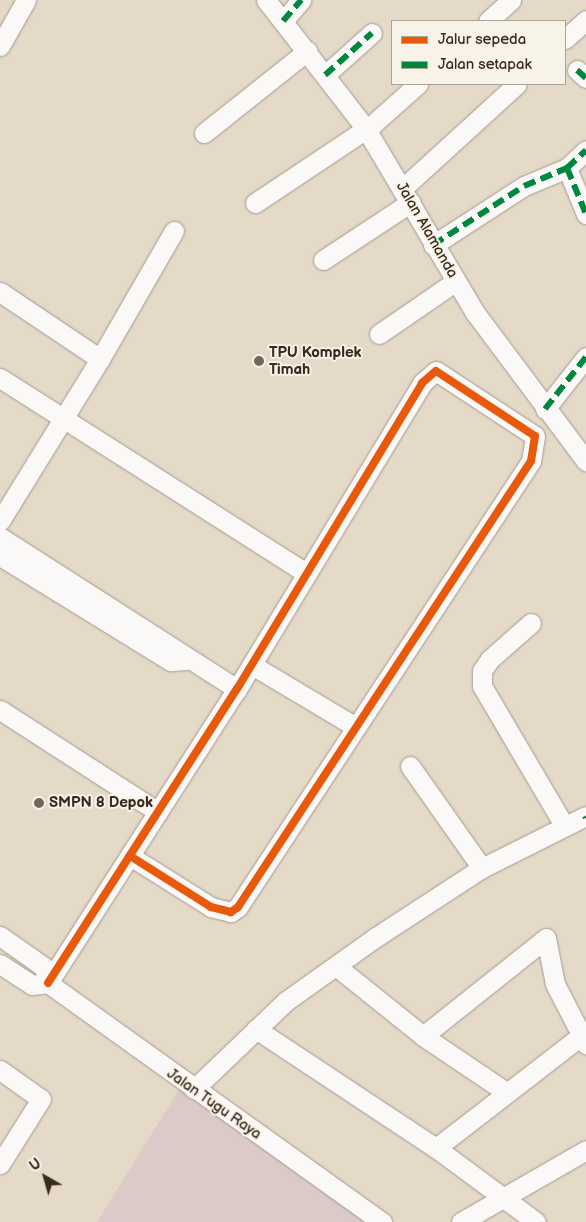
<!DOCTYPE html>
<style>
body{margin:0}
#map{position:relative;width:586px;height:1222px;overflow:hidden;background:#e5d9c8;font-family:"Balsamiq Sans",sans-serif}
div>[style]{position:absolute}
.industrial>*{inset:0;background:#dbcac8}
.roads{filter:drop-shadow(0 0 1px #a49b8f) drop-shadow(0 0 1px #a49b8f)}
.minor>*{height:19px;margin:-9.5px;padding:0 9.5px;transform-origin:9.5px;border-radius:9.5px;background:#fbf9f7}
.quiet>*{height:6px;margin-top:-3px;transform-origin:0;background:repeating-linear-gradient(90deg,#00873e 0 12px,transparent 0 18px)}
.cycleway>*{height:8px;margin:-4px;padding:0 4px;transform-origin:4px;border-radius:4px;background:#e8590c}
.dots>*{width:14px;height:14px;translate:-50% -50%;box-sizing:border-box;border:2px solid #f7f3e8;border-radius:50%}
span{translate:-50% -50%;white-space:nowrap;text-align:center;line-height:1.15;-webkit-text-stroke:4px #f7f3e8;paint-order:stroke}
.street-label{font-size:15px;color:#3b2a1e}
.poi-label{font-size:15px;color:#3b2a1e;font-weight:700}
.left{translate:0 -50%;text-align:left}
.legend{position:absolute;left:391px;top:20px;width:175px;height:65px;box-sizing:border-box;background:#f7f3e8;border:1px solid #aca397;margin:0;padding:6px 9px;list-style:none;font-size:15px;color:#3b2a1e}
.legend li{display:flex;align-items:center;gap:10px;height:25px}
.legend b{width:25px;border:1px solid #aca397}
.north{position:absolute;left:20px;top:1152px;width:50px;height:50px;-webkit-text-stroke:4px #f7f3e8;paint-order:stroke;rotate:322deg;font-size:14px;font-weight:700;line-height:20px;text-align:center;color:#3b2a1e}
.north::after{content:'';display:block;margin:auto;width:18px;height:22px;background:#3b2a1e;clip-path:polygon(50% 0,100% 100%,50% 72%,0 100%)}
</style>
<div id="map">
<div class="industrial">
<i style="clip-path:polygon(180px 1088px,227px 1123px,375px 1222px,97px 1222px)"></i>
</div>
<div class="roads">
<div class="minor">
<i style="left:266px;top:0;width:163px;rotate:52.2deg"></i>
<i style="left:366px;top:129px;width:215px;rotate:59.3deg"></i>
<i style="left:476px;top:314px;width:184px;rotate:53.2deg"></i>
<i style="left:283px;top:21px;width:28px;rotate:-49deg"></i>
<i style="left:488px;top:21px;width:31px;rotate:-42deg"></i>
<i style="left:565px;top:39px;width:28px;rotate:-42deg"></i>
<i style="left:0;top:46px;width:53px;rotate:-60.5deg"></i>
<i style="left:577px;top:70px;width:12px;rotate:42deg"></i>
<i style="left:325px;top:75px;width:63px;rotate:-41.8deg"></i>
<i style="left:204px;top:133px;width:132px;rotate:-38.5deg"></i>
<i style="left:567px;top:168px;width:50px;rotate:67.6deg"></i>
<i style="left:403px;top:188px;width:154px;rotate:-42.4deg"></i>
<i style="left:255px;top:203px;width:141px;rotate:-33.7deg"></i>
<i style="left:372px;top:125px;width:62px;rotate:-41.7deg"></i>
<i style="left:433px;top:245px;width:108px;rotate:-33deg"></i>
<i style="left:524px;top:186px;width:47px;rotate:-22.7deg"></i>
<i style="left:567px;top:168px;width:26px;rotate:-43deg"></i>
<i style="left:323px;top:260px;width:105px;rotate:-33.4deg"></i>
<i style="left:0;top:292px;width:120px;rotate:33.8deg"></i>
<i style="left:100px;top:359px;width:190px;rotate:121.7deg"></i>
<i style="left:379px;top:334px;width:93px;rotate:-34.5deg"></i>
<i style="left:100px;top:359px;width:148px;rotate:-60deg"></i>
<i style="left:0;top:378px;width:361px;rotate:32.5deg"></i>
<i style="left:545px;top:409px;width:66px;rotate:-51.7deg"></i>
<i style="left:0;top:537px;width:282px;rotate:32.7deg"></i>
<i style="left:0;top:556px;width:201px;rotate:31.6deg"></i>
<i style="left:171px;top:661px;width:15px;rotate:-4deg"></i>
<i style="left:531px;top:623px;width:55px;rotate:138.7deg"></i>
<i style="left:490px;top:659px;width:14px;rotate:124deg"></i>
<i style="left:482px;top:671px;width:15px;rotate:90deg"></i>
<i style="left:482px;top:686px;width:161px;rotate:59.5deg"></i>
<i style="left:252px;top:665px;width:121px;rotate:30.8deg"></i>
<i style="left:0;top:710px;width:188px;rotate:32.8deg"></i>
<i style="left:410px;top:766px;width:125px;rotate:54.8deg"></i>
<i style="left:0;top:936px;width:54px;rotate:35.2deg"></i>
<i style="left:44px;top:967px;width:16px;rotate:76deg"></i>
<i style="left:48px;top:983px;width:411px;rotate:35.6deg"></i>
<i style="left:0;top:964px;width:38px;rotate:33deg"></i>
<i style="left:32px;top:985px;width:16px;rotate:-7deg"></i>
<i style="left:336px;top:966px;width:112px;rotate:38.8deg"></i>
<i style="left:423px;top:1036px;width:100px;rotate:34deg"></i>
<i style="left:48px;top:983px;width:350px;rotate:-57.3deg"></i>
<i style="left:237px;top:689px;width:358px;rotate:-58.8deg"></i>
<i style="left:422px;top:383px;width:18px;rotate:-41deg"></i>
<i style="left:436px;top:371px;width:118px;rotate:33.3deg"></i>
<i style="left:535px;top:436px;width:25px;rotate:99deg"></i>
<i style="left:531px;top:461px;width:534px;rotate:123.3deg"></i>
<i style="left:238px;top:907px;width:9px;rotate:144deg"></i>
<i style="left:231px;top:912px;width:21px;rotate:-166deg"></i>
<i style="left:211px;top:907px;width:96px;rotate:-147.8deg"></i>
<i style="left:256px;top:1029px;width:216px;rotate:33.5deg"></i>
<i style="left:436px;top:1148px;width:124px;rotate:36.5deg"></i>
<i style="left:423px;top:1036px;width:157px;rotate:-38.5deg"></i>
<i style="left:546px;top:938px;width:47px;rotate:78.9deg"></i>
<i style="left:555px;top:984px;width:68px;rotate:62.7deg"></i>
<i style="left:0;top:1070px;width:50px;rotate:35.3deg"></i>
<i style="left:41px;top:1099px;width:77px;rotate:122.2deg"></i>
<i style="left:194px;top:1089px;width:127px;rotate:-43.7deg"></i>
<i style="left:286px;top:1001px;width:110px;rotate:-35.4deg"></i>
<i style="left:376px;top:937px;width:126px;rotate:-33.1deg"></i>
<i style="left:482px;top:868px;width:116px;rotate:-26.6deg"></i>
<i style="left:436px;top:1148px;width:183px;rotate:-37.7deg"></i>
<i style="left:461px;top:1222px;width:144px;rotate:-29.9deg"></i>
</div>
</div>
<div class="quiet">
<i style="left:283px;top:21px;width:28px;rotate:-49deg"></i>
<i style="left:577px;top:70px;width:12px;rotate:42deg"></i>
<i style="left:325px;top:75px;width:63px;rotate:-41.8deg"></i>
<i style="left:567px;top:168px;width:50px;rotate:67.6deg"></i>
<i style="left:433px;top:245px;width:108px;rotate:-33deg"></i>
<i style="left:524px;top:186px;width:47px;rotate:-22.7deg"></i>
<i style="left:567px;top:168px;width:26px;rotate:-43deg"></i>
<i style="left:545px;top:409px;width:66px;rotate:-51.7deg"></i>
<i style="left:585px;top:816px;width:2px;rotate:63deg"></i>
</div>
<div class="cycleway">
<i style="left:48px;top:983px;width:350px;rotate:-57.3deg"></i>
<i style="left:237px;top:689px;width:358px;rotate:-58.8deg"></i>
<i style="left:422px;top:383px;width:18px;rotate:-41deg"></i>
<i style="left:436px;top:371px;width:118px;rotate:33.3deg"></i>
<i style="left:535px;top:436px;width:25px;rotate:99deg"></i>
<i style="left:531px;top:461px;width:534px;rotate:123.3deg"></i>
<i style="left:238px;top:907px;width:9px;rotate:144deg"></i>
<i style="left:231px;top:912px;width:21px;rotate:-166deg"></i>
<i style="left:211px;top:907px;width:96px;rotate:-147.8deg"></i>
</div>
<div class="dots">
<i style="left:259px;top:361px;background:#76675a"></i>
<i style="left:39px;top:803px;background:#76675a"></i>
</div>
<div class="street-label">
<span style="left:427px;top:230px;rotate:60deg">Jalan Alamanda</span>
<span style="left:214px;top:1104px;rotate:35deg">Jalan Tugu Raya</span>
</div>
<div class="poi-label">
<span class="left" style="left:269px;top:361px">TPU Komplek<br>Timah</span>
<span class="left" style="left:49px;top:803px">SMPN 8 Depok</span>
</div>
<ul class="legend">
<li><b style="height:6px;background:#e8590c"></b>Jalur sepeda</li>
<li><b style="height:6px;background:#00873e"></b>Jalan setapak</li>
</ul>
<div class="north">U</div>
</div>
